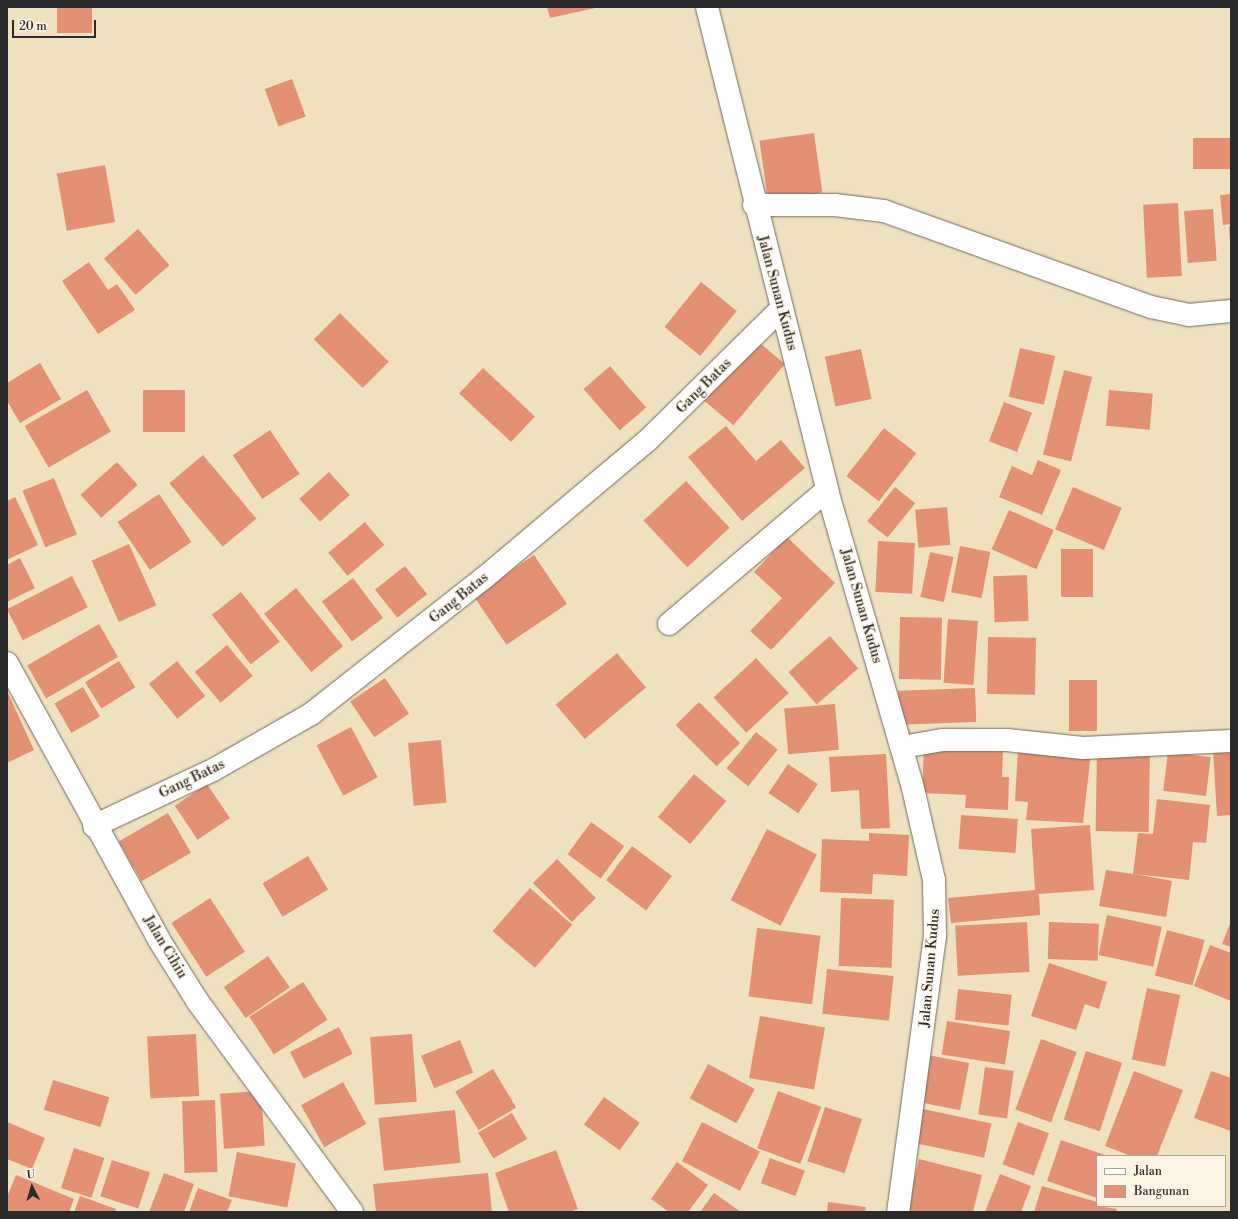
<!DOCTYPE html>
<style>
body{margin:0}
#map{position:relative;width:1238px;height:1219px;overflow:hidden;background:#efe1c0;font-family:"Libre Bodoni",serif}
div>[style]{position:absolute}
.building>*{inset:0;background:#e39075;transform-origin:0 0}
.roads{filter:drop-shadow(0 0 1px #706b5f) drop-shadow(0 0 1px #706b5f)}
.street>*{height:22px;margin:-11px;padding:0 11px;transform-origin:11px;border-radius:11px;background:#fff}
span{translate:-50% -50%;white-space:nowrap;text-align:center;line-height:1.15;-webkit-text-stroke:3px #fcf5e5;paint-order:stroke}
.street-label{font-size:14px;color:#2b2b2b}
.frame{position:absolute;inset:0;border:8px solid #2b2b2b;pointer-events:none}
.legend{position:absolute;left:1096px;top:1155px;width:130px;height:52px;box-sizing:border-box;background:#fcf5e5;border:1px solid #a8a49b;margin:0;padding:5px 7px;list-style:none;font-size:12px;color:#2b2b2b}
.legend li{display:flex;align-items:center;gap:8px;height:20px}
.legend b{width:20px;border:1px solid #a8a49b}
.north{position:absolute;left:12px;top:1167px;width:40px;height:40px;-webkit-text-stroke:3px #fcf5e5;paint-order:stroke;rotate:355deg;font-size:11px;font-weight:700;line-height:16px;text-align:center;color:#2b2b2b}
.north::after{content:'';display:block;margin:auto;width:14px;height:18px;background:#2b2b2b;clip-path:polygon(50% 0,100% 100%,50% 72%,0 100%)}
.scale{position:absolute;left:12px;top:20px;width:84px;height:18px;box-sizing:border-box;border:2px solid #2b2b2b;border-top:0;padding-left:5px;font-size:12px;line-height:14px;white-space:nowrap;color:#2b2b2b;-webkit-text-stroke:3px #fcf5e5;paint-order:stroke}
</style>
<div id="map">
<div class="building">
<i style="left:57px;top:7px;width:35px;height:26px"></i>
<i style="clip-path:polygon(547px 7px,595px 7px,595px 8px,550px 18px)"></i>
<i style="left:292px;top:79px;width:40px;height:29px;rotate:70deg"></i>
<i style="left:814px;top:133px;width:60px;height:55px;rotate:82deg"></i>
<i style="left:1231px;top:138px;width:31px;height:38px;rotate:90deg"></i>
<i style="left:105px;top:165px;width:58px;height:49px;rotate:80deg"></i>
<i style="clip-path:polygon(1231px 194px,1231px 224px,1223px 225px,1220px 195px)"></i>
<i style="left:1178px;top:203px;width:73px;height:35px;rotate:87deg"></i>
<i style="left:1213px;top:209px;width:52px;height:29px;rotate:86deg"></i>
<i style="clip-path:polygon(1231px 226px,1231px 242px,1230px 242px,1229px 227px)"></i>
<i style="left:138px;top:229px;width:48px;height:45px;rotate:49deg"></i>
<i style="clip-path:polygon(89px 262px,108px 290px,117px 284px,135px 310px,98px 334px,62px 281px)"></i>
<i style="left:701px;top:282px;width:46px;height:58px;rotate:39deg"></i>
<i style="left:340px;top:313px;width:69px;height:37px;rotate:45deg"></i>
<i style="left:755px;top:339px;width:39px;height:80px;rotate:40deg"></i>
<i style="left:1020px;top:348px;width:36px;height:50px;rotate:13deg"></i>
<i style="left:861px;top:349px;width:51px;height:37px;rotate:78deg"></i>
<i style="clip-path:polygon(40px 363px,61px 399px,20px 423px,7px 401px,7px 383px)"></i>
<i style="left:610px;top:366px;width:55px;height:35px;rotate:49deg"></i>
<i style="left:483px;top:368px;width:71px;height:35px;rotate:43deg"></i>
<i style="left:1064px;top:370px;width:29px;height:87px;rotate:14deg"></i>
<i style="left:87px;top:390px;width:48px;height:72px;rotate:60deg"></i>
<i style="left:143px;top:390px;width:42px;height:42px"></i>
<i style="left:1109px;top:390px;width:44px;height:36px;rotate:5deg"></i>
<i style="left:1004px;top:402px;width:30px;height:42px;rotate:21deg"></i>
<i style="clip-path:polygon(726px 426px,756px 461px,781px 440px,805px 468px,742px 521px,688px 457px)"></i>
<i style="left:884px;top:428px;width:41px;height:61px;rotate:38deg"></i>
<i style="left:270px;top:430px;width:53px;height:45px;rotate:56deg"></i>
<i style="left:203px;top:455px;width:83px;height:44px;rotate:50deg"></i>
<i style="clip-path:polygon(1038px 460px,1061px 470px,1042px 515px,999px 497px,1012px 466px,1032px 475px)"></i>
<i style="left:117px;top:462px;width:31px;height:49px;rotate:48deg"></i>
<i style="left:329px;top:472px;width:31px;height:40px;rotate:48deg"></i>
<i style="left:54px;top:478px;width:61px;height:34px;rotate:68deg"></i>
<i style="left:686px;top:481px;width:64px;height:58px;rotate:47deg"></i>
<i style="left:895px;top:487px;width:26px;height:44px;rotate:39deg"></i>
<i style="left:1073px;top:487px;width:53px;height:46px;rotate:23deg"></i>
<i style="left:159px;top:494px;width:58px;height:50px;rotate:56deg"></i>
<i style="clip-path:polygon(15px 497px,38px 545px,7px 560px,7px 501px)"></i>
<i style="left:947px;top:507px;width:38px;height:32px;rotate:85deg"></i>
<i style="left:1009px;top:510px;width:49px;height:43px;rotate:24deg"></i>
<i style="left:365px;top:522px;width:30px;height:48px;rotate:50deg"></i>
<i style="clip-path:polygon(787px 537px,835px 583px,771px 650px,750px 631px,782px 598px,754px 572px)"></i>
<i style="left:878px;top:541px;width:37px;height:51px;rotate:3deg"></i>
<i style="left:129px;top:544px;width:67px;height:41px;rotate:66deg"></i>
<i style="left:960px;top:546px;width:31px;height:47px;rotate:11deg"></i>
<i style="left:1061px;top:549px;width:32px;height:48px"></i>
<i style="left:930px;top:552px;width:24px;height:46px;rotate:12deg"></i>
<i style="left:534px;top:555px;width:59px;height:73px;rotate:56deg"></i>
<i style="clip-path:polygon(20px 558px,35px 588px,7px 602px,7px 565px)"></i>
<i style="left:405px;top:566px;width:36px;height:38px;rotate:52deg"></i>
<i style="left:1027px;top:575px;width:46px;height:34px;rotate:88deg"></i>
<i style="left:72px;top:576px;width:35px;height:73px;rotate:63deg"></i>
<i style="left:353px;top:578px;width:50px;height:39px;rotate:53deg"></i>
<i style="left:296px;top:588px;width:75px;height:41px;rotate:51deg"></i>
<i style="left:241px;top:592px;width:63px;height:37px;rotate:52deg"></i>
<i style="left:900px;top:617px;width:42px;height:62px;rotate:1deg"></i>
<i style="left:948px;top:619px;width:30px;height:64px;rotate:4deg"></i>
<i style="left:99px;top:624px;width:38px;height:83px;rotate:60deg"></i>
<i style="left:830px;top:636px;width:43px;height:55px;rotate:49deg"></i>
<i style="left:988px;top:637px;width:48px;height:57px;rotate:1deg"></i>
<i style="left:227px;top:645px;width:40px;height:42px;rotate:50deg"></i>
<i style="left:617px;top:653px;width:45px;height:80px;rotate:50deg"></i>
<i style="left:756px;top:658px;width:48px;height:58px;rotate:47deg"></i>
<i style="left:119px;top:661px;width:31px;height:40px;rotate:58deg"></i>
<i style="left:177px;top:661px;width:45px;height:36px;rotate:51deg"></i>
<i style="left:385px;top:678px;width:43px;height:42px;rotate:56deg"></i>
<i style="left:1069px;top:680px;width:28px;height:51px"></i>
<i style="left:83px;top:687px;width:34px;height:33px;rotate:60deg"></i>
<i style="left:975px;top:688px;width:34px;height:77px;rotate:88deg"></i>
<i style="clip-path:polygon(7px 691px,34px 750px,7px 763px)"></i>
<i style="left:699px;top:702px;width:58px;height:33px;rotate:45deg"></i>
<i style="left:835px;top:704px;width:46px;height:51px;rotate:85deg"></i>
<i style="left:351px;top:727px;width:57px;height:39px;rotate:62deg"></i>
<i style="left:756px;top:732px;width:28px;height:47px;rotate:39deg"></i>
<i style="left:441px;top:740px;width:63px;height:33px;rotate:85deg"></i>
<i style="clip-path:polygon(924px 747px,1003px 750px,1002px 777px,1009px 777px,1008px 810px,965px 808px,966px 795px,922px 793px)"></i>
<i style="clip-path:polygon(1018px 749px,1091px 753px,1083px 823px,1026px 820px,1028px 802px,1015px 801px)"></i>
<i style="clip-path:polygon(1231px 750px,1231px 815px,1217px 816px,1213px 751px)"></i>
<i style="left:1097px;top:751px;width:53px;height:80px;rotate:1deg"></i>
<i style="left:1168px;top:752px;width:43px;height:39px;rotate:7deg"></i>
<i style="clip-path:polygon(886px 754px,890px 828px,861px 829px,859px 790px,831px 792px,829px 757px)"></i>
<i style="left:788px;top:764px;width:36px;height:35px;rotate:34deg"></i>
<i style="left:694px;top:774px;width:42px;height:56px;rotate:40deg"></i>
<i style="left:207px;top:784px;width:41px;height:39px;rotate:56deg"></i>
<i style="clip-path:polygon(1157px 799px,1210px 805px,1206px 843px,1193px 842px,1189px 880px,1135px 874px,1172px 881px,1166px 917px,1099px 906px,1106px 870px,1133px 874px,1138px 833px,1153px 834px)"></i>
<i style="left:168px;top:813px;width:46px;height:57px;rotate:60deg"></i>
<i style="left:961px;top:815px;width:57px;height:34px;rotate:4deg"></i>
<i style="left:591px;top:822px;width:41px;height:40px;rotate:36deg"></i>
<i style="clip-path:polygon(1090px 825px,1094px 890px,1039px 894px,1040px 915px,951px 923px,948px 898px,1035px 890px,1031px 829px)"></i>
<i style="left:767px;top:829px;width:56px;height:80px;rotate:27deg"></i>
<i style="clip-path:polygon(869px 833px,909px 835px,907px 876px,873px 874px,872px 894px,820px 892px,822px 839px,869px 841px)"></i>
<i style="left:632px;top:846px;width:50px;height:43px;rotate:37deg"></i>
<i style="left:308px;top:856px;width:39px;height:53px;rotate:59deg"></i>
<i style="left:557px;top:859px;width:55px;height:34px;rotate:45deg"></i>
<i style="left:530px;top:888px;width:56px;height:57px;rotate:41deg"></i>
<i style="left:210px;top:898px;width:64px;height:46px;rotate:57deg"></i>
<i style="left:841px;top:898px;width:53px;height:68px;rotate:2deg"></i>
<i style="left:1107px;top:915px;width:56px;height:41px;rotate:12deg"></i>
<i style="clip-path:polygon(1231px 921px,1231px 947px,1222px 944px)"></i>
<i style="left:1027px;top:922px;width:50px;height:72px;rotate:87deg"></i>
<i style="left:1049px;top:922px;width:50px;height:37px;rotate:2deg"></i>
<i style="left:757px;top:928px;width:64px;height:69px;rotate:7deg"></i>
<i style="left:1167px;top:930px;width:39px;height:47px;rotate:15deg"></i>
<i style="clip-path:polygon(1210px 945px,1231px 953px,1231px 1001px,1194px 986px)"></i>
<i style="left:268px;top:956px;width:38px;height:54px;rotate:55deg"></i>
<i style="clip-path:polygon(1049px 963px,1107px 982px,1099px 1009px,1085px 1004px,1076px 1030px,1031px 1016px)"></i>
<i style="left:827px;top:969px;width:67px;height:45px;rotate:6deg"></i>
<i style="left:303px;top:982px;width:45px;height:64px;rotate:57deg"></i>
<i style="left:1147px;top:988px;width:34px;height:73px;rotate:12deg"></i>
<i style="left:958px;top:989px;width:54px;height:31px;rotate:6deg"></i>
<i style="left:760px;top:1016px;width:66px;height:63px;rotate:10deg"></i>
<i style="left:947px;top:1021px;width:64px;height:34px;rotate:9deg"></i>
<i style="left:339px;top:1027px;width:30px;height:55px;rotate:63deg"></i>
<i style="left:196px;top:1034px;width:62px;height:49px;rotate:87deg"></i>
<i style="left:412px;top:1034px;width:68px;height:42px;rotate:86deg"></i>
<i style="left:1041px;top:1039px;width:38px;height:75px;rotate:20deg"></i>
<i style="left:460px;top:1040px;width:35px;height:42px;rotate:68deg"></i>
<i style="left:1086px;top:1051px;width:38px;height:72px;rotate:18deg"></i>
<i style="left:928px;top:1055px;width:42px;height:48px;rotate:11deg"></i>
<i style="left:708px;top:1064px;width:53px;height:39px;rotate:28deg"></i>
<i style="left:985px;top:1067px;width:29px;height:48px;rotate:8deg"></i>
<i style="left:493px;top:1069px;width:45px;height:44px;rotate:59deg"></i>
<i style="clip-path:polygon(1134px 1071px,1183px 1090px,1157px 1156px,1131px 1156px,1105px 1146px)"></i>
<i style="clip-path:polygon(1211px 1071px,1231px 1078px,1231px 1131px,1194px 1118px)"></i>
<i style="left:53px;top:1080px;width:59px;height:31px;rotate:17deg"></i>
<i style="left:343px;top:1082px;width:48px;height:48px;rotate:61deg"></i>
<i style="left:261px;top:1091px;width:55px;height:41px;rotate:86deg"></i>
<i style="left:778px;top:1091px;width:46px;height:61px;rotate:20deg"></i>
<i style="left:604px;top:1097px;width:44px;height:34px;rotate:36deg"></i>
<i style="left:215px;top:1100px;width:72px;height:33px;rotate:88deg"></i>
<i style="left:825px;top:1107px;width:39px;height:57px;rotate:18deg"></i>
<i style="left:923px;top:1109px;width:70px;height:35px;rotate:12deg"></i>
<i style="left:455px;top:1110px;width:53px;height:77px;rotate:84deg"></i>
<i style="left:512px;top:1113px;width:30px;height:39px;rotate:60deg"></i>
<i style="clip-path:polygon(7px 1122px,45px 1138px,32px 1169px,7px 1159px)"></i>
<i style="left:702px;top:1122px;width:65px;height:44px;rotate:27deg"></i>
<i style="left:1018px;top:1122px;width:33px;height:45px;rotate:20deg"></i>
<i style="clip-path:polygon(1061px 1140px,1108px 1156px,1097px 1156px,1097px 1198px,1047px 1181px)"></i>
<i style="left:74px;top:1148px;width:32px;height:42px;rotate:18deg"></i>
<i style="clip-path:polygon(556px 1150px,578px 1209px,569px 1212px,509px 1212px,495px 1173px)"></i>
<i style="left:237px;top:1152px;width:60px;height:45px;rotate:11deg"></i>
<i style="left:770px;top:1158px;width:37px;height:27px;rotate:20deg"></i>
<i style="clip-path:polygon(919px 1159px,982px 1175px,973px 1212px,906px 1212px)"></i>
<i style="left:112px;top:1160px;width:40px;height:38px;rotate:18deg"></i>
<i style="clip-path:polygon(677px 1162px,708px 1185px,688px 1212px,669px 1212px,651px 1199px)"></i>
<i style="clip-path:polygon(164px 1173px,194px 1184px,184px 1212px,149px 1212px)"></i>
<i style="clip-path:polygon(488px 1173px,492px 1212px,376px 1212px,373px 1184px)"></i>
<i style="clip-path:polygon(1000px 1174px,1031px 1186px,1021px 1212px,985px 1212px)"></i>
<i style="clip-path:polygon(16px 1175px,74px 1199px,69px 1212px,7px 1212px,7px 1197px)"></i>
<i style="clip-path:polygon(1042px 1186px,1097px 1202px,1097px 1206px,1117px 1209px,1116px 1212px,1034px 1212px)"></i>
<i style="clip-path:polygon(198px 1188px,232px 1200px,227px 1212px,189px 1212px)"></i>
<i style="clip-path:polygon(714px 1193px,741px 1212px,700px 1212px)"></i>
<i style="clip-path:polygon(80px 1196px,116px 1209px,115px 1212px,74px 1212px)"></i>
<i style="clip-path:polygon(828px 1202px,866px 1207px,865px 1212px,827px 1212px)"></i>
</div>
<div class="roads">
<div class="street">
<i style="left:707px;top:7px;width:498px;rotate:76deg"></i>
<i style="left:827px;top:490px;width:306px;rotate:73.9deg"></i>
<i style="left:912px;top:784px;width:98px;rotate:77.1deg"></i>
<i style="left:934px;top:880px;width:56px;rotate:89deg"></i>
<i style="left:935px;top:936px;width:278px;rotate:97.6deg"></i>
<i style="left:754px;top:205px;width:81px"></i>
<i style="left:835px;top:205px;width:49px;rotate:7deg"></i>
<i style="left:884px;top:211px;width:284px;rotate:19.8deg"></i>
<i style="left:1151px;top:307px;width:39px;rotate:12deg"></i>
<i style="left:1189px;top:315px;width:42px;rotate:-5.4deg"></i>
<i style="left:669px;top:624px;width:207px;rotate:-40.3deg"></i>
<i style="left:7px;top:663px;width:316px;rotate:61.2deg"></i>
<i style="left:159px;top:940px;width:73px;rotate:57.8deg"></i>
<i style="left:198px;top:1002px;width:260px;rotate:53.7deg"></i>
<i style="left:902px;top:747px;width:42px;rotate:-9.7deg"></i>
<i style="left:943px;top:740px;width:64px"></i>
<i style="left:1007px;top:740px;width:76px;rotate:6deg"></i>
<i style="left:1083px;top:748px;width:148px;rotate:-2.7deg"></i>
<i style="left:94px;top:826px;width:132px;rotate:-25.2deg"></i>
<i style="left:213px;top:770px;width:113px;rotate:-29.7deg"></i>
<i style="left:311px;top:714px;width:220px;rotate:-38.2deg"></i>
<i style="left:484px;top:578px;width:214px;rotate:-40.1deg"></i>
<i style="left:648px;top:440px;width:187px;rotate:-44.6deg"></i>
</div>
</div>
<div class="street-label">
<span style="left:777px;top:293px;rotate:75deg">Jalan Sunan Kudus</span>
<span style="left:704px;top:386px;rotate:-45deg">Gang Batas</span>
<span style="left:459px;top:598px;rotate:-39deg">Gang Batas</span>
<span style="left:861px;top:606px;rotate:74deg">Jalan Sunan Kudus</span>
<span style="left:192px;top:779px;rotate:-26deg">Gang Batas</span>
<span style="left:165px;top:947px;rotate:59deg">Jalan Cihiu</span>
<span style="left:930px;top:968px;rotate:-85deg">Jalan Sunan Kudus</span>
</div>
<div class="frame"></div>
<ul class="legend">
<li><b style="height:5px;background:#fff"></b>Jalan</li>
<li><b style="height:11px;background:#e39075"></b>Bangunan</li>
</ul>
<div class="north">U</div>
<div class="scale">20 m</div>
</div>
